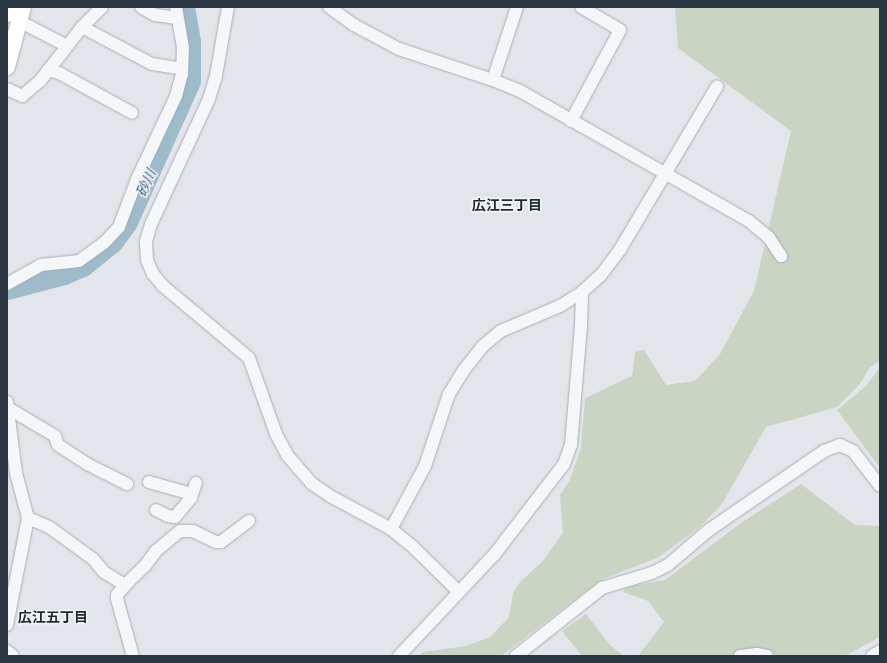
<!DOCTYPE html>
<meta charset="utf-8">
<style>
body{margin:0}
#map{position:relative;width:887px;height:663px;overflow:hidden;background:#e2e6ea;font-family:Lato,"Noto Sans JP",sans-serif}
div>[style]{position:absolute}
.green>*{inset:0;background:#cad4c3}
.river>*{height:19px;margin:-9.5px;padding:0 9.5px;transform-origin:9.5px;border-radius:9.5px;background:#9dbbc9}
.roads{filter:drop-shadow(0 0 1px #a7aeb4) drop-shadow(0 0 1px #a7aeb4)}
.minor>*{height:12px;margin:-6px;padding:0 6px;transform-origin:6px;border-radius:6px;background:#f4f6f8}
.major>*{height:16px;margin:-8px;padding:0 8px;transform-origin:8px;border-radius:8px;background:#fff}
span{translate:-50% -50%;white-space:nowrap;text-align:center;line-height:1.15;-webkit-text-stroke:3px #f1f5f7;paint-order:stroke}
.water-label{font-size:14px;color:#355d75;font-style:italic}
.neighbourhood-label{font-size:14px;color:#1c2832;font-weight:700}
.frame{position:absolute;inset:0;border:8px solid #2a3742;pointer-events:none}
</style>
<div id="map">
<div class="green">
<i style="clip-path:polygon(675px 7px,880px 7px,880px 361px,870px 367px,860px 384px,837px 407px,766px 427px,722px 504px,700px 527px,659px 557px,601px 580px,501px 656px,419px 656px,423px 652px,466px 646px,490px 637px,509px 617px,513px 593px,520px 582px,542px 562px,563px 533px,560px 495px,570px 480px,581px 448px,585px 398px,632px 376px,635px 352px,644px 350px,666px 385px,695px 381px,720px 354px,754px 291px,791px 131px,678px 48px)"></i>
<i style="clip-path:polygon(880px 367px,880px 468px,837px 410px,866px 386px)"></i>
<i style="clip-path:polygon(801px 484px,855px 525px,880px 526px,880px 637px,845px 656px,638px 656px,664px 622px,648px 601px,623px 592px,626px 587px,665px 580px,741px 523px)"></i>
<i style="clip-path:polygon(586px 614px,610px 645px,624px 656px,582px 656px,562px 631px)"></i>
</div>
<div class="river">
<i style="left:7px;top:290px;width:59px;rotate:-14.7deg"></i>
<i style="left:64px;top:275px;width:21px;rotate:-23deg"></i>
<i style="left:83px;top:267px;width:38px;rotate:-39deg"></i>
<i style="left:113px;top:243px;width:26px;rotate:-54deg"></i>
<i style="left:128px;top:222px;width:154px;rotate:-65.9deg"></i>
<i style="left:191px;top:81px;width:40px;rotate:-90deg"></i>
<i style="left:191px;top:41px;width:35px;rotate:-100deg"></i>
</div>
<div class="roads">
<div class="minor">
<i style="left:141px;top:7px;width:16px;rotate:30deg"></i>
<i style="left:155px;top:15px;width:22px;rotate:8deg"></i>
<i style="left:228px;top:7px;width:70px;rotate:99.9deg"></i>
<i style="left:216px;top:76px;width:24px;rotate:107deg"></i>
<i style="left:209px;top:99px;width:138px;rotate:114.9deg"></i>
<i style="left:151px;top:224px;width:19px;rotate:106deg"></i>
<i style="left:146px;top:242px;width:18px;rotate:87deg"></i>
<i style="left:147px;top:260px;width:15px;rotate:67deg"></i>
<i style="left:153px;top:274px;width:16px;rotate:50deg"></i>
<i style="left:163px;top:286px;width:112px;rotate:39.9deg"></i>
<i style="left:249px;top:358px;width:81px;rotate:70.4deg"></i>
<i style="left:276px;top:434px;width:24px;rotate:62deg"></i>
<i style="left:287px;top:455px;width:37px;rotate:49deg"></i>
<i style="left:311px;top:483px;width:23px;rotate:34deg"></i>
<i style="left:330px;top:496px;width:69px;rotate:28.4deg"></i>
<i style="left:391px;top:529px;width:26px;rotate:39deg"></i>
<i style="left:411px;top:545px;width:66px;rotate:44.4deg"></i>
<i style="left:329px;top:7px;width:31px;rotate:36deg"></i>
<i style="left:354px;top:25px;width:51px;rotate:28.1deg"></i>
<i style="left:399px;top:49px;width:99px;rotate:18.3deg"></i>
<i style="left:493px;top:80px;width:29px;rotate:22deg"></i>
<i style="left:520px;top:91px;width:263px;rotate:29.6deg"></i>
<i style="left:749px;top:221px;width:26px;rotate:40deg"></i>
<i style="left:769px;top:238px;width:22px;rotate:56deg"></i>
<i style="left:19px;top:21px;width:54px;rotate:27.5deg"></i>
<i style="left:82px;top:27px;width:79px;rotate:27.9deg"></i>
<i style="left:152px;top:64px;width:30px;rotate:9deg"></i>
<i style="left:48px;top:70px;width:11px;rotate:15deg"></i>
<i style="left:59px;top:73px;width:83px;rotate:28.7deg"></i>
<i style="left:493px;top:80px;width:77px;rotate:-71.8deg"></i>
<i style="left:7px;top:89px;width:17px;rotate:25deg"></i>
<i style="left:22px;top:96px;width:23px;rotate:-40deg"></i>
<i style="left:40px;top:81px;width:68px;rotate:-52.1deg"></i>
<i style="left:82px;top:27px;width:28px;rotate:-45deg"></i>
<i style="left:571px;top:121px;width:103px;rotate:-61.7deg"></i>
<i style="left:620px;top:30px;width:45px;rotate:-149.5deg"></i>
<i style="left:7px;top:284px;width:39px;rotate:-29deg"></i>
<i style="left:41px;top:265px;width:38px;rotate:-6deg"></i>
<i style="left:79px;top:261px;width:32px;rotate:-36deg"></i>
<i style="left:105px;top:242px;width:21px;rotate:-47deg"></i>
<i style="left:119px;top:227px;width:51px;rotate:-69.4deg"></i>
<i style="left:137px;top:179px;width:92px;rotate:-64.8deg"></i>
<i style="left:176px;top:96px;width:23px;rotate:-75deg"></i>
<i style="left:182px;top:74px;width:26px;rotate:-88deg"></i>
<i style="left:183px;top:48px;width:42px;rotate:-99.7deg"></i>
<i style="left:7px;top:402px;width:72px;rotate:82.8deg"></i>
<i style="left:16px;top:473px;width:47px;rotate:75.1deg"></i>
<i style="left:28px;top:518px;width:109px;rotate:101.1deg"></i>
<i style="left:8px;top:408px;width:55px;rotate:30.8deg"></i>
<i style="left:55px;top:436px;width:9px;rotate:72deg"></i>
<i style="left:58px;top:445px;width:35px;rotate:33deg"></i>
<i style="left:87px;top:464px;width:45px;rotate:26.6deg"></i>
<i style="left:149px;top:482px;width:44px;rotate:15.9deg"></i>
<i style="left:156px;top:510px;width:13px;rotate:27deg"></i>
<i style="left:168px;top:516px;width:7px;rotate:8deg"></i>
<i style="left:175px;top:517px;width:25px;rotate:-50deg"></i>
<i style="left:191px;top:498px;width:16px;rotate:-72deg"></i>
<i style="left:28px;top:518px;width:23px;rotate:23deg"></i>
<i style="left:49px;top:527px;width:54px;rotate:36deg"></i>
<i style="left:93px;top:559px;width:17px;rotate:50deg"></i>
<i style="left:104px;top:572px;width:25px;rotate:32deg"></i>
<i style="left:391px;top:529px;width:72px;rotate:-61.6deg"></i>
<i style="left:425px;top:466px;width:76px;rotate:-71.6deg"></i>
<i style="left:449px;top:394px;width:28px;rotate:-58deg"></i>
<i style="left:464px;top:370px;width:31px;rotate:-52deg"></i>
<i style="left:483px;top:346px;width:23px;rotate:-40deg"></i>
<i style="left:501px;top:331px;width:64px;rotate:-23deg"></i>
<i style="left:560px;top:306px;width:26px;rotate:-32deg"></i>
<i style="left:582px;top:292px;width:25px;rotate:-42deg"></i>
<i style="left:601px;top:275px;width:34px;rotate:-53deg"></i>
<i style="left:621px;top:248px;width:188px;rotate:-59.3deg"></i>
<i style="left:7px;top:651px;width:8px;rotate:40deg"></i>
<i style="left:133px;top:656px;width:59px;rotate:-105.7deg"></i>
<i style="left:117px;top:599px;width:4px;rotate:-90deg"></i>
<i style="left:117px;top:595px;width:13px;rotate:-51deg"></i>
<i style="left:125px;top:585px;width:28px;rotate:-44deg"></i>
<i style="left:145px;top:566px;width:19px;rotate:-54deg"></i>
<i style="left:156px;top:551px;width:31px;rotate:-40deg"></i>
<i style="left:180px;top:531px;width:13px"></i>
<i style="left:193px;top:531px;width:25px;rotate:26deg"></i>
<i style="left:216px;top:542px;width:5px"></i>
<i style="left:221px;top:542px;width:35px;rotate:-37deg"></i>
<i style="left:399px;top:656px;width:139px;rotate:-46.8deg"></i>
<i style="left:494px;top:555px;width:115px;rotate:-52.4deg"></i>
<i style="left:564px;top:464px;width:20px;rotate:-70deg"></i>
<i style="left:571px;top:445px;width:120px;rotate:-85.2deg"></i>
<i style="left:581px;top:325px;width:33px;rotate:-88deg"></i>
<i style="left:516px;top:656px;width:110px;rotate:-38.3deg"></i>
<i style="left:602px;top:588px;width:52px;rotate:-16.7deg"></i>
<i style="left:652px;top:573px;width:18px;rotate:-27deg"></i>
<i style="left:668px;top:565px;width:54px;rotate:-40.5deg"></i>
<i style="left:709px;top:530px;width:140px;rotate:-34.5deg"></i>
<i style="left:824px;top:451px;width:17px;rotate:-21deg"></i>
<i style="left:840px;top:445px;width:14px;rotate:25deg"></i>
<i style="left:853px;top:451px;width:44px;rotate:52.4deg"></i>
<i style="left:740px;top:656px;width:17px;rotate:-7deg"></i>
<i style="left:757px;top:654px;width:10px;rotate:11deg"></i>
<i style="left:872px;top:656px;width:9px;rotate:-32deg"></i>
</div>
<div class="major">
<i style="left:7px;top:14px;width:7px;rotate:-74deg"></i>
<i style="left:7px;top:67px;width:62px;rotate:-75.1deg"></i>
</div>
</div>
<div class="water-label">
<span style="left:146px;top:183px;rotate:-66deg">砂川</span>
</div>
<div class="neighbourhood-label">
<span style="left:507px;top:205px">広江三丁目</span>
<span style="left:53px;top:617px">広江五丁目</span>
</div>
<div class="frame"></div>
</div>
